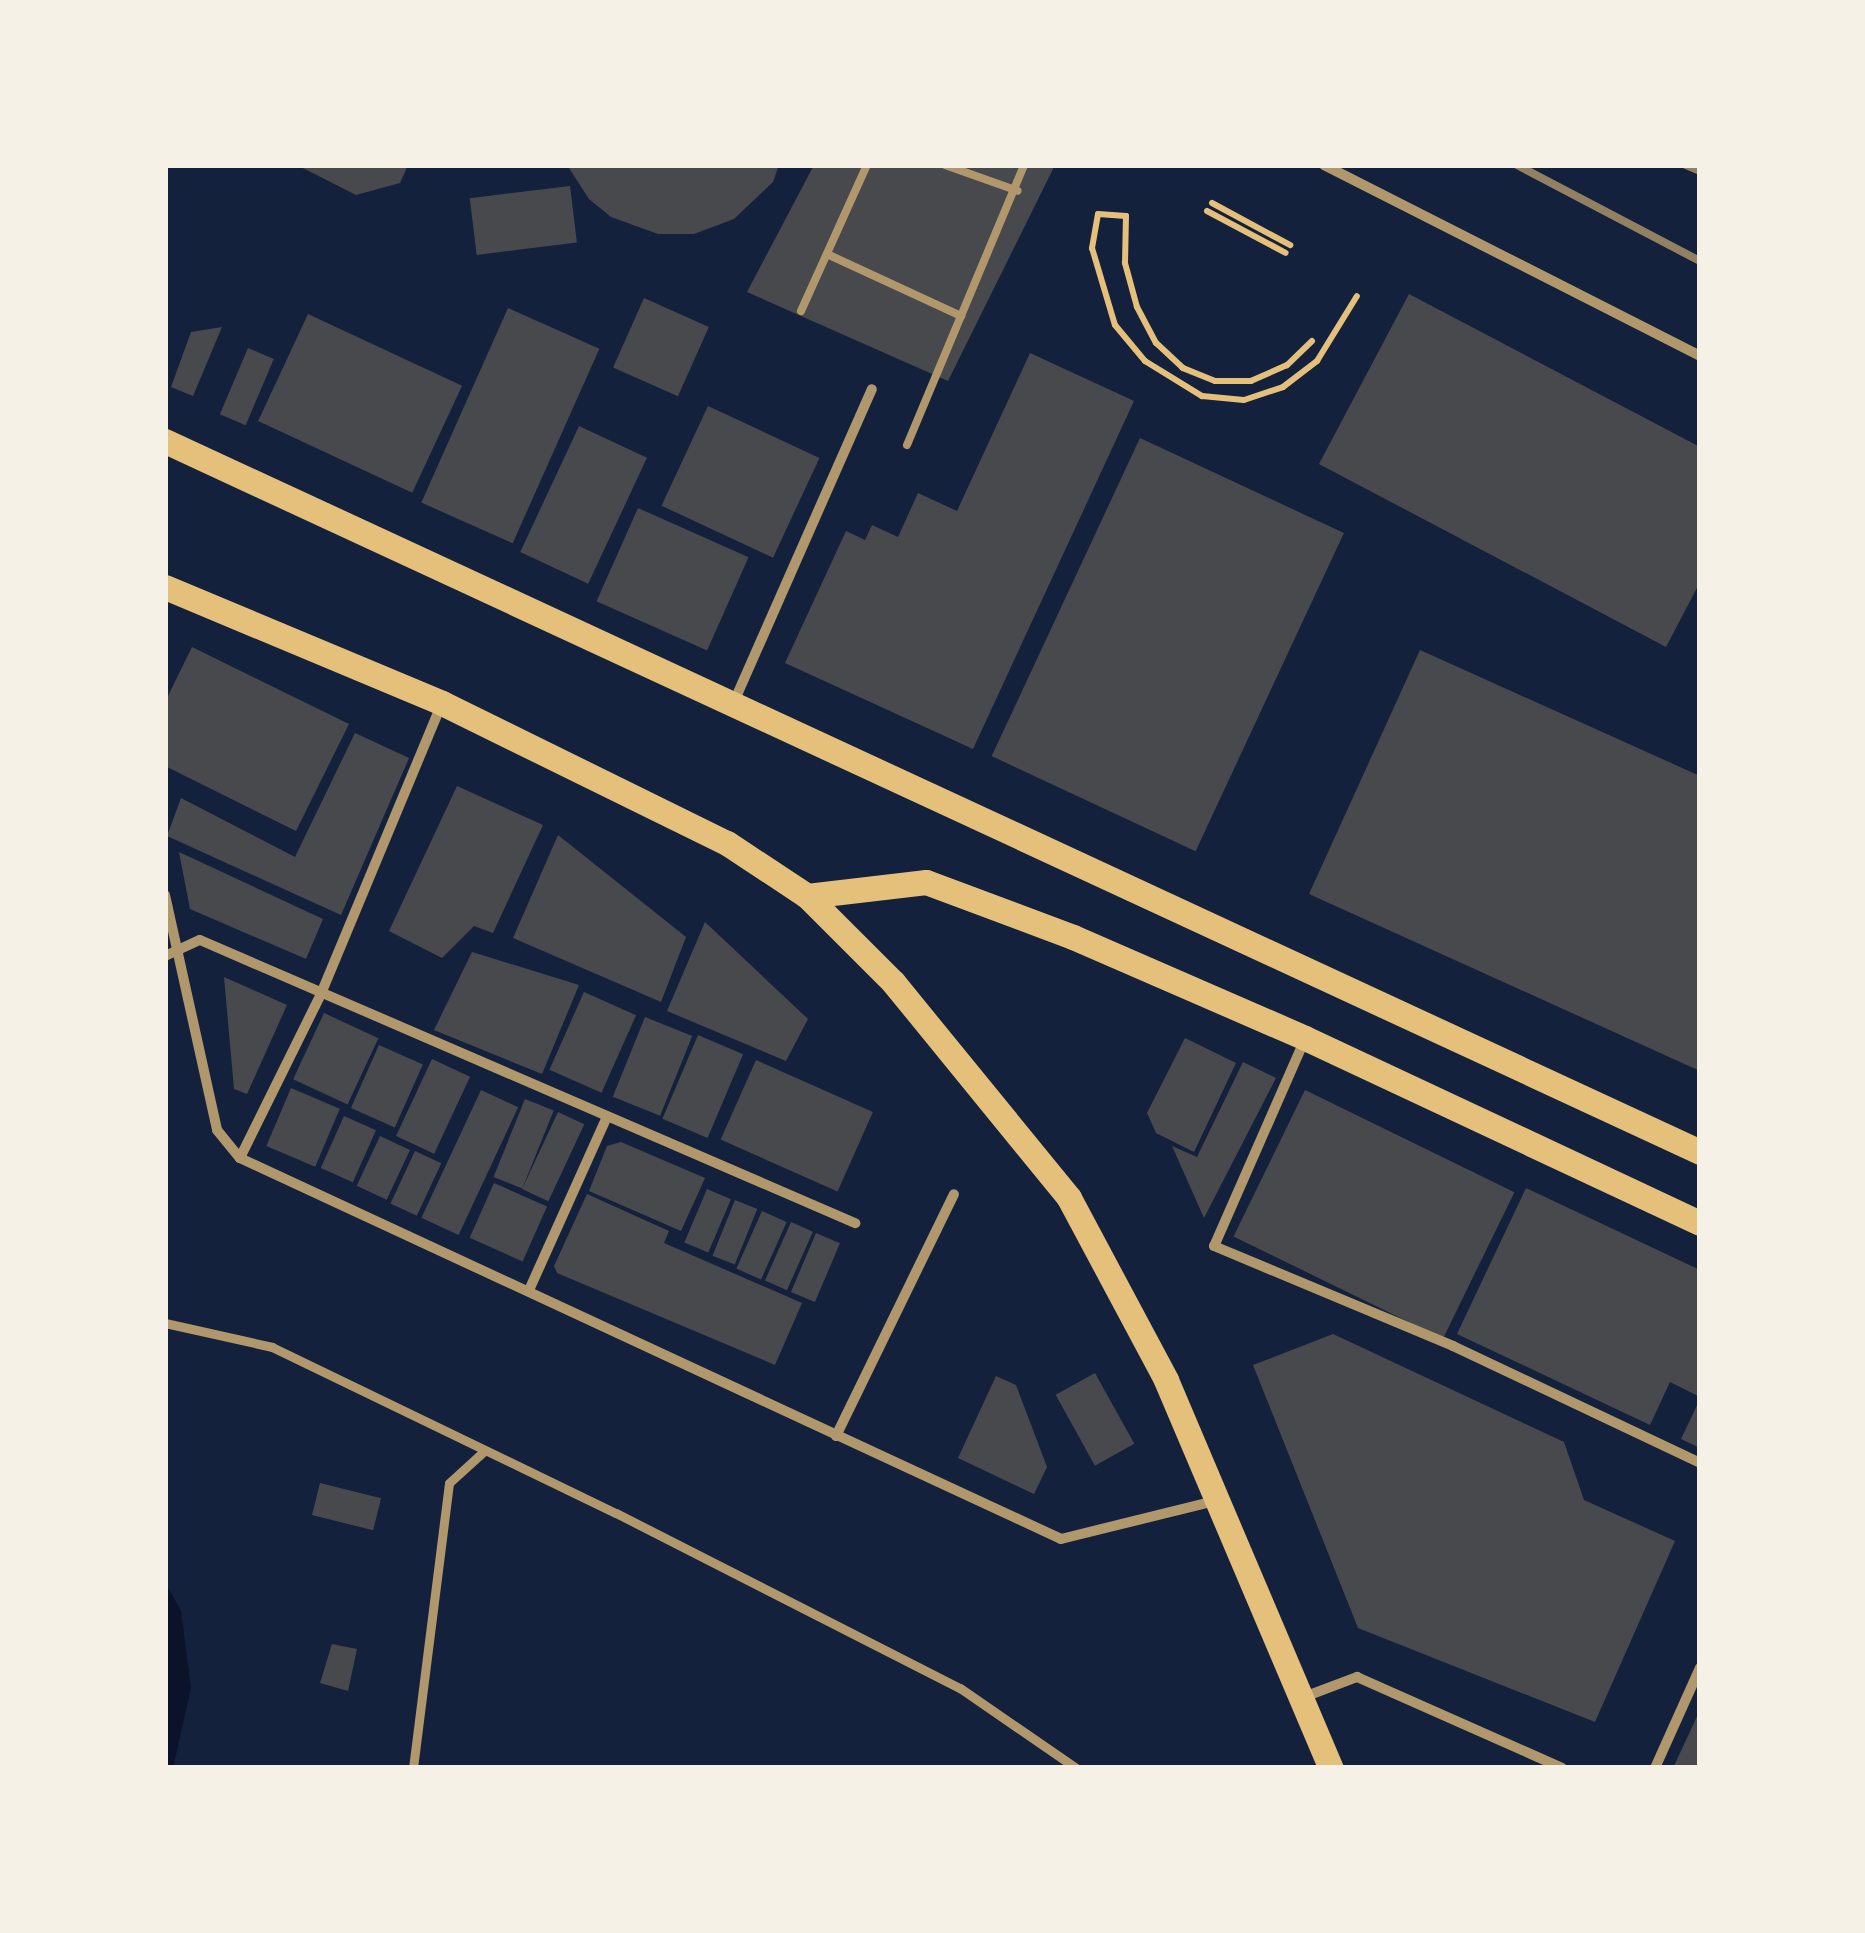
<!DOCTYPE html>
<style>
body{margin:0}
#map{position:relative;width:1865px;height:1933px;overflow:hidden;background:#14213d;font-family:"DejaVu Sans",sans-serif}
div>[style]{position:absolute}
.water>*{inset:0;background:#0b132b}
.building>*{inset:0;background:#48494c;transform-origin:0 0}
.path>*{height:6px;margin:-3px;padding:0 3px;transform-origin:3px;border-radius:3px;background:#e5c07b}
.service>*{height:8px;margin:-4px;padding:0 4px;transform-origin:4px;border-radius:4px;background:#b1986c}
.pedestrian>*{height:9px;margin:-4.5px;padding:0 4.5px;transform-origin:4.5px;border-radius:4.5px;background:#b1986c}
.minor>*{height:10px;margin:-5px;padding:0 5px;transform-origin:5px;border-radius:5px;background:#b1986c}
.primary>*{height:25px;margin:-12.5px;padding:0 12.5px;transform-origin:12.5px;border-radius:12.5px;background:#e5c07b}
.rail>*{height:8px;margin:-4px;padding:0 4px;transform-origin:4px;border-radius:4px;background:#918062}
span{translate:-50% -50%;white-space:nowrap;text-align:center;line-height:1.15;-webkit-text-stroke:10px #f6f1e7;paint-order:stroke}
.frame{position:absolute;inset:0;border:168px solid #f6f1e7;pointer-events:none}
</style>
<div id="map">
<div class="water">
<i style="clip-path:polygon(165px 1582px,181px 1611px,191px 1688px,173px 1768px,165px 1768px)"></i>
</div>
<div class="building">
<i style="clip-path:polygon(297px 165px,408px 165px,400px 183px,356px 195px)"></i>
<i style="clip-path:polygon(567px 165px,779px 165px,773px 182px,734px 219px,694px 234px,658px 234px,611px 217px,589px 199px)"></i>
<i style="clip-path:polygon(814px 165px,1055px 165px,948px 381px,747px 292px)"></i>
<i style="left:570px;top:186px;width:57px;height:101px;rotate:83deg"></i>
<i style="clip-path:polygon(1409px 294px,1700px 447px,1700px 582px,1666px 647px,1319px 464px)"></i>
<i style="left:644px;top:298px;width:71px;height:76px;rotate:24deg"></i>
<i style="left:508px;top:308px;width:100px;height:213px;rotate:24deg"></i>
<i style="left:308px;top:314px;width:170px;height:118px;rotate:25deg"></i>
<i style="clip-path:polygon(222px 327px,193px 396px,171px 387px,191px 332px)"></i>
<i style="left:248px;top:348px;width:28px;height:72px;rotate:23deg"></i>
<i style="clip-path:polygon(1030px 353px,1134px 401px,973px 749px,785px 663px,846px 531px,865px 540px,872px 525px,898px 537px,918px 493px,957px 511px)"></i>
<i style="left:708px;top:406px;width:123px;height:110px;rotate:25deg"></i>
<i style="left:579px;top:426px;width:75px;height:139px;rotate:25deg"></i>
<i style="left:1140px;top:438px;width:225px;height:351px;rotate:25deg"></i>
<i style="left:638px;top:508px;width:121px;height:102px;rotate:24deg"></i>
<i style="clip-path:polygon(192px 647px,349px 724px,296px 831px,165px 766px,165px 702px)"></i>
<i style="clip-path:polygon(1420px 650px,1700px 776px,1700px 1071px,1309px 894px)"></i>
<i style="clip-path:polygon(355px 733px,409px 758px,341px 915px,167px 836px,181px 798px,295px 857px)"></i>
<i style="clip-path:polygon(457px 786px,543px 825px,493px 933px,474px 926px,442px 958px,389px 931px)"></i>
<i style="clip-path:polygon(558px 835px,686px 937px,661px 1002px,513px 938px)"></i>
<i style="clip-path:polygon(179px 852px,323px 919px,306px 959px,190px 909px)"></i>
<i style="clip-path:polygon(705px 922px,808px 1019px,786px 1061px,667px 1011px)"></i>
<i style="clip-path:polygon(472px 952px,579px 985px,542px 1074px,434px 1030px)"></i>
<i style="clip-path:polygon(224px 977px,287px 1005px,247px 1094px,234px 1089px)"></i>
<i style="left:584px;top:992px;width:57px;height:85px;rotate:24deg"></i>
<i style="left:324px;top:1013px;width:60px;height:73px;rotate:25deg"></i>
<i style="left:645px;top:1017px;width:51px;height:86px;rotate:22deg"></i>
<i style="left:698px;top:1035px;width:49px;height:91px;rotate:23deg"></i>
<i style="clip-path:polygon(1185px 1038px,1236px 1063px,1194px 1152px,1156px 1133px,1147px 1113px)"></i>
<i style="left:379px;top:1045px;width:48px;height:69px;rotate:24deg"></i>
<i style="left:432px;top:1059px;width:42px;height:85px;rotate:25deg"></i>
<i style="left:756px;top:1060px;width:128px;height:87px;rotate:24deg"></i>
<i style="clip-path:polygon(1243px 1062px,1276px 1078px,1204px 1218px,1172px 1146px,1197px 1157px)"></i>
<i style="left:291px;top:1088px;width:53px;height:63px;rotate:23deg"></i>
<i style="left:481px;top:1090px;width:41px;height:141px;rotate:25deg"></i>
<i style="left:1305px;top:1090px;width:233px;height:163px;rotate:26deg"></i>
<i style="left:525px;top:1099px;width:31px;height:84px;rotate:22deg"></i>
<i style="left:558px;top:1112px;width:29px;height:85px;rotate:25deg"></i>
<i style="left:344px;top:1116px;width:35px;height:57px;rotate:24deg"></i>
<i style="left:380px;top:1136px;width:33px;height:55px;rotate:25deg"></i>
<i style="clip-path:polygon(621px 1142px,705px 1178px,681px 1231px,589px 1191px,607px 1146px)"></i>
<i style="left:415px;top:1151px;width:29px;height:58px;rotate:25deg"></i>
<i style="left:494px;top:1183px;width:58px;height:60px;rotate:24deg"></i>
<i style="clip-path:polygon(1526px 1188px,1700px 1270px,1700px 1397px,1670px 1382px,1650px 1425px,1457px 1334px)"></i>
<i style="left:707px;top:1189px;width:26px;height:58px;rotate:23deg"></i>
<i style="clip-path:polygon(587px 1194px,669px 1231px,664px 1243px,802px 1303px,775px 1365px,557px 1273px,554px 1266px)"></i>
<i style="left:735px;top:1200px;width:24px;height:60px;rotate:22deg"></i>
<i style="left:762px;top:1211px;width:27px;height:63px;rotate:24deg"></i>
<i style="left:791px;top:1222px;width:24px;height:64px;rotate:24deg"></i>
<i style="left:816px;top:1233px;width:26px;height:64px;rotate:23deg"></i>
<i style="clip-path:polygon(1333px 1334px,1564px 1442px,1584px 1500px,1675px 1541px,1595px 1722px,1358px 1628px,1253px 1365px)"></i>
<i style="left:1095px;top:1373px;width:81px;height:45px;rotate:61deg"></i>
<i style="clip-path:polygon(996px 1376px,1016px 1385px,1047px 1467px,1034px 1494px,958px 1458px)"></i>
<i style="clip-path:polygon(1700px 1399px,1700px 1448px,1681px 1439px)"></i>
<i style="left:320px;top:1483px;width:63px;height:33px;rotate:14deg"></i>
<i style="clip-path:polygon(332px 1644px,357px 1649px,348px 1691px,320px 1683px)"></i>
<i style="clip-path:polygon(1700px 1710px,1700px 1768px,1673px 1768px)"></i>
</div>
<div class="path">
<i style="left:1212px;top:203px;width:89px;rotate:28.3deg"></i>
<i style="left:1207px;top:211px;width:89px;rotate:28deg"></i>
<i style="left:1312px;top:341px;width:35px;rotate:136deg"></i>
<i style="left:1287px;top:365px;width:39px;rotate:156deg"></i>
<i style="left:1251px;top:381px;width:36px;rotate:180deg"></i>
<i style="left:1215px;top:381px;width:35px;rotate:-158deg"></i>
<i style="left:1183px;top:368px;width:37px;rotate:-137deg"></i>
<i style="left:1156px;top:343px;width:41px;rotate:-117.8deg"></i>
<i style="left:1137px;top:307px;width:46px;rotate:-105.3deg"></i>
<i style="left:1125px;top:263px;width:47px;rotate:-88.8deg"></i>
<i style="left:1126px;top:216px;width:28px;rotate:-176deg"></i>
<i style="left:1098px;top:214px;width:35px;rotate:100deg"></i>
<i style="left:1092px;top:248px;width:80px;rotate:73.4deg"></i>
<i style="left:1115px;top:325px;width:47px;rotate:50.2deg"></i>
<i style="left:1145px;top:361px;width:67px;rotate:31.6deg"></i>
<i style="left:1202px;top:396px;width:42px;rotate:5.4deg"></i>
<i style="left:1244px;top:400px;width:41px;rotate:-18.4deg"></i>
<i style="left:1283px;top:387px;width:43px;rotate:-37.4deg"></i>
<i style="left:1317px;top:361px;width:76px;rotate:-58.4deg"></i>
</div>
<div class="service">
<i style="left:945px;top:165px;width:77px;rotate:19.6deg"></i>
<i style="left:827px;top:254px;width:148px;rotate:24.8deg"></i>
<i style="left:801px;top:311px;width:160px;rotate:-65.7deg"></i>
<i style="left:907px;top:445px;width:303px;rotate:-67.3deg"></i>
</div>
<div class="pedestrian">
<i style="left:165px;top:1323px;width:110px;rotate:12.6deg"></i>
<i style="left:272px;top:1347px;width:382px;rotate:25.8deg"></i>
<i style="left:616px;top:1513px;width:386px;rotate:27deg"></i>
<i style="left:960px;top:1688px;width:141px;rotate:34.6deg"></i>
<i style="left:413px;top:1768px;width:287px;rotate:-82.8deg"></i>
<i style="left:449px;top:1483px;width:47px;rotate:-42.4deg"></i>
</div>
<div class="minor">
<i style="left:1324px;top:165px;width:422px;rotate:26.9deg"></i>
<i style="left:442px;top:703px;width:315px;rotate:112.6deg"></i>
<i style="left:321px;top:994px;width:183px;rotate:116.3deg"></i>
<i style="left:240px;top:1158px;width:905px;rotate:24.89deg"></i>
<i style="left:1061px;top:1539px;width:159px;rotate:-13.9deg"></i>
<i style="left:733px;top:704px;width:344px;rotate:-66.2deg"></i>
<i style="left:165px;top:895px;width:241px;rotate:77.5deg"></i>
<i style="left:217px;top:1130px;width:36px;rotate:51deg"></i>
<i style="left:165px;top:956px;width:38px;rotate:-25deg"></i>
<i style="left:200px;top:940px;width:714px;rotate:23.37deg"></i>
<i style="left:1305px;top:1039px;width:226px;rotate:113.7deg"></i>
<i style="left:1214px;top:1246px;width:259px;rotate:22.7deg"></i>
<i style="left:1453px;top:1346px;width:273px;rotate:25.3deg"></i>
<i style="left:530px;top:1288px;width:188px;rotate:-65.8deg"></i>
<i style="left:836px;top:1436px;width:269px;rotate:-64deg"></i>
<i style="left:1304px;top:1697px;width:57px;rotate:-20.7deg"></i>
<i style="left:1357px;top:1677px;width:224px;rotate:23.9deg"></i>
<i style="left:1655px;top:1768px;width:110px;rotate:-65.8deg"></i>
</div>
<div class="primary">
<i style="left:165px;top:441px;width:1692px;rotate:24.85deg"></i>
<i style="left:165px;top:587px;width:300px;rotate:22.7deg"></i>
<i style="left:442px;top:703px;width:318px;rotate:26.2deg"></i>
<i style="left:727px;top:843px;width:96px;rotate:33.5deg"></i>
<i style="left:807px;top:896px;width:122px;rotate:45deg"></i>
<i style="left:893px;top:982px;width:279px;rotate:50.8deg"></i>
<i style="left:1069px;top:1198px;width:206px;rotate:61.9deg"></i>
<i style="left:1166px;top:1380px;width:422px;rotate:67deg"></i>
<i style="left:807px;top:896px;width:120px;rotate:-6.7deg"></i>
<i style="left:926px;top:882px;width:157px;rotate:20.5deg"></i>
<i style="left:1073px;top:937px;width:253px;rotate:23.5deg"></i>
<i style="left:1305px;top:1038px;width:436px;rotate:25.1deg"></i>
</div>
<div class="rail">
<i style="left:1517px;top:165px;width:207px;rotate:27.7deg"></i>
<i style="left:1686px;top:165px;width:15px;rotate:23deg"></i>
</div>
<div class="frame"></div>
</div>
